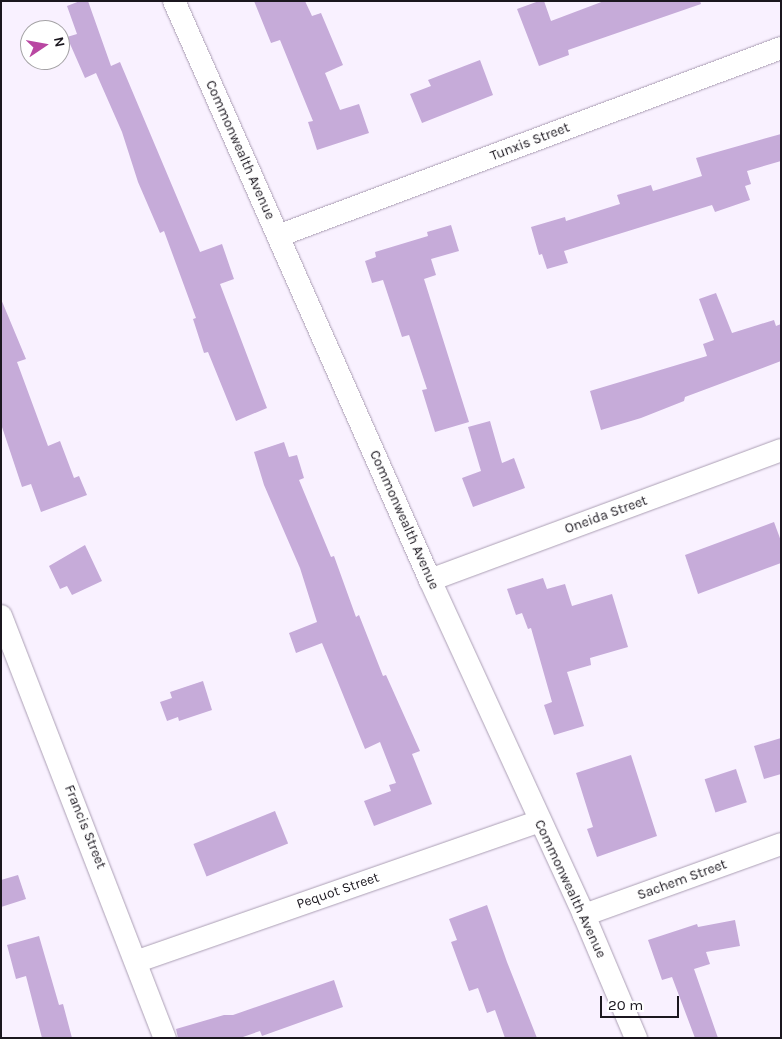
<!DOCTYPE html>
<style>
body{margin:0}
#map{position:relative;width:782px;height:1039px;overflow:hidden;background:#f9f1ff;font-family:Karla,sans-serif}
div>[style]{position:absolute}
.building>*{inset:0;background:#c6abd9;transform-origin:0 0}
.roads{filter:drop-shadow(0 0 1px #ab9fb4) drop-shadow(0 0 1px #ab9fb4)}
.minor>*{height:22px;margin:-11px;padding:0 11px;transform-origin:11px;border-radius:11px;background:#fff}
span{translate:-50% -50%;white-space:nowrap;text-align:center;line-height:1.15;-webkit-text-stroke:4.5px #fff;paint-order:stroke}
.street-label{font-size:14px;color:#1b171f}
.frame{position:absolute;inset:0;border:2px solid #1b171f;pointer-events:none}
.north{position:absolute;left:20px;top:20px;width:50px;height:50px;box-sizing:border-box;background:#fff;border:1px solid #a4a2a5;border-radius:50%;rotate:78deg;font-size:14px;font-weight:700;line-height:20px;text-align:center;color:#1b171f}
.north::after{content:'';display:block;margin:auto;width:18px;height:22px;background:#b947a2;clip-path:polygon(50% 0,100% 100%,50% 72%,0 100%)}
.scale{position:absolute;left:600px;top:996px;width:79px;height:22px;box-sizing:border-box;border:2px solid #1b171f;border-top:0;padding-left:6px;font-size:15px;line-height:18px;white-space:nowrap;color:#1b171f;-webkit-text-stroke:4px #fff;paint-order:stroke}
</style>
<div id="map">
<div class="building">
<i style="clip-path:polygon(80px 1px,88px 1px,111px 66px,120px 62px,200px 252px,222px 244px,234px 279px,220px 284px,267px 408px,236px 421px,208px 352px,204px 353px,193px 319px,196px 318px,164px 231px,160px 233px,138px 182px,122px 132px,96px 73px,85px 78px,67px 37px,77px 34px,67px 6px)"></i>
<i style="clip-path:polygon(254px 1px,305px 1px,312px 16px,321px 13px,343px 65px,325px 73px,340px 110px,359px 104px,369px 133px,317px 150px,308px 122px,313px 121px,280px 40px,271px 43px)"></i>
<i style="clip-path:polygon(539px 1px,544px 1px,551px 21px,604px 1px,700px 1px,701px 4px,568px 50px,569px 55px,539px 66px,517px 9px)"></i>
<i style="clip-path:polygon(480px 60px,493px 95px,422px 123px,410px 94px,431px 86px,428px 80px)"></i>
<i style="clip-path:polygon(781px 134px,781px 161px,747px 171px,751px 184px,745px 186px,750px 200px,715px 212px,712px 205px,564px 251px,568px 263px,547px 269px,542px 254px,539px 255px,531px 227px,565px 217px,566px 221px,620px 204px,617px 195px,651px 185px,653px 191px,702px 176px,696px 158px)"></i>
<i style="clip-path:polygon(451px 225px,459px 251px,431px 259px,436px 275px,424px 279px,469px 422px,435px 432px,422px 390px,427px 389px,409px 335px,402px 337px,383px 280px,372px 283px,365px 261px,376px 257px,375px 252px,428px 236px,427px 232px)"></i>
<i style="clip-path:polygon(716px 293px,732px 333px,774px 320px,776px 326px,781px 324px,781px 361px,685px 397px,684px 401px,641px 418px,601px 430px,590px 391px,707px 356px,703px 344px,714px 340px,699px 299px)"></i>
<i style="clip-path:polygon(1px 299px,26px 359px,17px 362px,48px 446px,60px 441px,74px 478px,79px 476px,87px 495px,41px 512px,31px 484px,22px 487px,1px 424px)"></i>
<i style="clip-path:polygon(490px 421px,502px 463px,514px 458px,525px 488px,473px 507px,462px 478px,481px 471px,468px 427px)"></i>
<i style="clip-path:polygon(284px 442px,289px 457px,297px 455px,304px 478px,299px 480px,331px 557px,334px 556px,356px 617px,359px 615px,383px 676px,386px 675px,420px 751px,412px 754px,432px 804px,374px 826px,364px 801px,391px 791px,389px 785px,396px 783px,380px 742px,365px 749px,322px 643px,296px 653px,289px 633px,317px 622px,300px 568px,264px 485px,254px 452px)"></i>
<i style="clip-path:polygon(774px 522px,781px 541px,781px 563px,698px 594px,685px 555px)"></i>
<i style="clip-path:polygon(85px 545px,102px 581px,72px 595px,67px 586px,60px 589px,49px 566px)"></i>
<i style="clip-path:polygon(543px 578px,547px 589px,565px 584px,572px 606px,612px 594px,628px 647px,590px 658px,591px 665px,567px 672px,584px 726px,554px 735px,544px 705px,552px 702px,531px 628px,528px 629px,522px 613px,516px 615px,507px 589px)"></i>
<i style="clip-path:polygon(203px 681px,212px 710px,179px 721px,178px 717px,167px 721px,160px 702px,172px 698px,170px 692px)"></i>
<i style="clip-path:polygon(781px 738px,781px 774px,764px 779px,754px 746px)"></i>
<i style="clip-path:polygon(631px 755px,657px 836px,597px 857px,587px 829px,593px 827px,576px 773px)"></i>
<i style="left:736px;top:769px;width:35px;height:33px;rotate:72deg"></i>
<i style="left:275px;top:811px;width:35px;height:88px;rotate:68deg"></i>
<i style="clip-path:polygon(18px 875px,26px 899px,1px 907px,1px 880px)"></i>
<i style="clip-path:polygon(487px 905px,507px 962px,537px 1038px,505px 1038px,495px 1010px,487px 1013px,478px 988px,469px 991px,451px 942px,457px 940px,449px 919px)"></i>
<i style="clip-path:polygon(735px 920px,740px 946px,706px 952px,710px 964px,694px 969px,718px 1038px,695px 1038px,672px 977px,662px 980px,648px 940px,697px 924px,698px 927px)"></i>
<i style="clip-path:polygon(39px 936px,59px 1005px,63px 1004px,72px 1038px,42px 1038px,26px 976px,16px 979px,7px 945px)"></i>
<i style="clip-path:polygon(334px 980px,343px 1007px,262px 1036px,260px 1031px,240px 1038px,178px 1038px,176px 1029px,224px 1015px,233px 1015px)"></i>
</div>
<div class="roads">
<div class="minor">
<i style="left:174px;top:1px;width:633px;rotate:66.15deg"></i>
<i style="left:430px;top:580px;width:369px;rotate:65.3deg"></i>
<i style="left:584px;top:915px;width:134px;rotate:67.1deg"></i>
<i style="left:278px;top:236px;width:537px;rotate:-20.49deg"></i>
<i style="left:430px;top:580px;width:374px;rotate:-20.3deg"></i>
<i style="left:1px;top:616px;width:453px;rotate:68.8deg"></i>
<i style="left:584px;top:915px;width:209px;rotate:-19.8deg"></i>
<i style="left:138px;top:961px;width:425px;rotate:-19.2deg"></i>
</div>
</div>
<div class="street-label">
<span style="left:530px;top:142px;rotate:-21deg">Tunxis Street</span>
<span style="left:240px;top:150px;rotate:66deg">Commonwealth Avenue</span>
<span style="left:606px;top:515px;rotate:-20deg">Oneida Street</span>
<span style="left:404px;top:520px;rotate:66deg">Commonwealth Avenue</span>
<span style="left:85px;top:827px;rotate:68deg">Francis Street</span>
<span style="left:682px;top:880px;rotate:-20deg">Sachem Street</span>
<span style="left:570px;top:889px;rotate:65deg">Commonwealth Avenue</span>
<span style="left:338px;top:891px;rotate:-19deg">Pequot Street</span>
</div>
<div class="frame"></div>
<div class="north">N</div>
<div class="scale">20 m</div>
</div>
